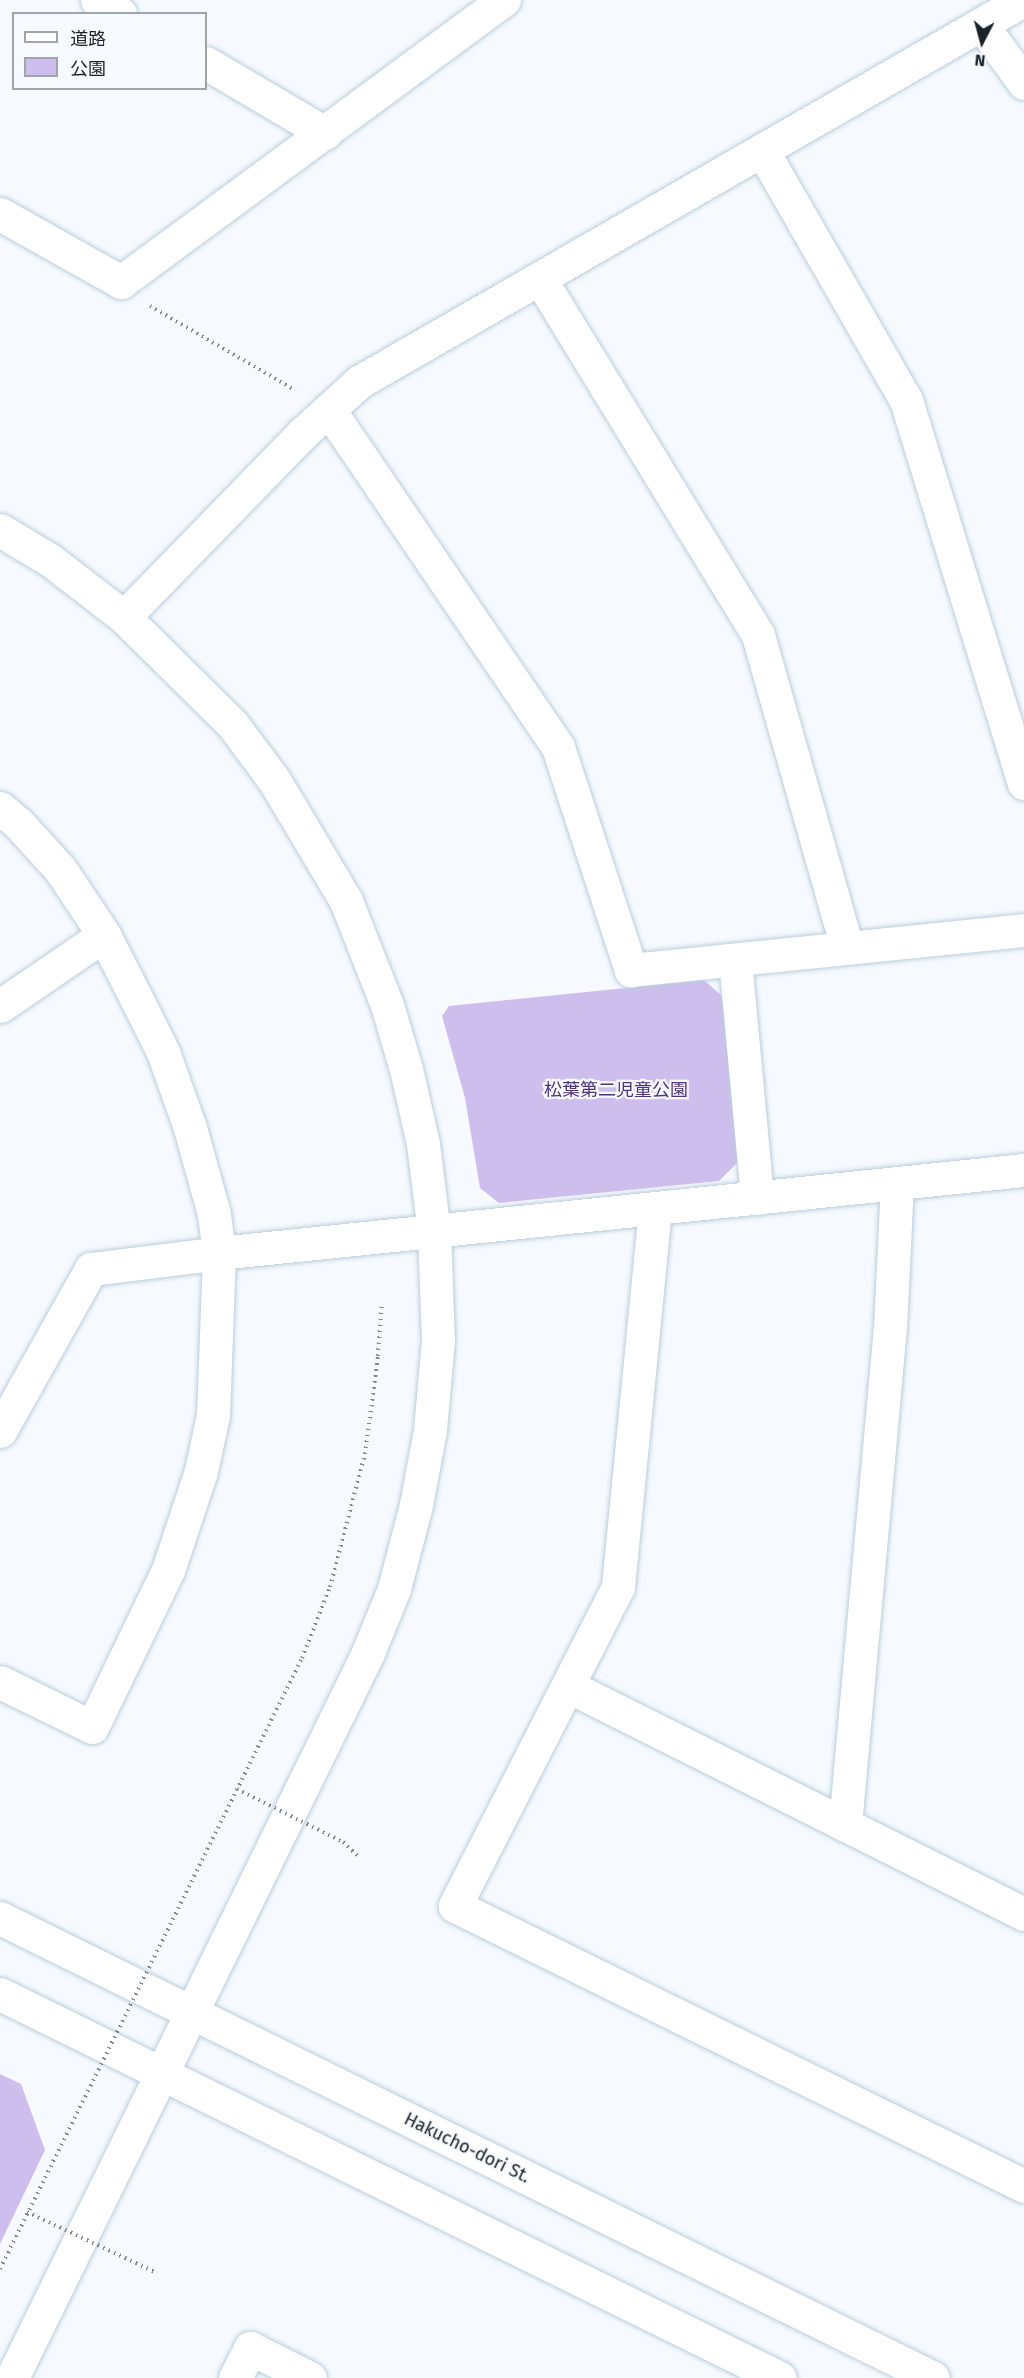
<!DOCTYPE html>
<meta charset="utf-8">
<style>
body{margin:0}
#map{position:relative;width:1024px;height:2378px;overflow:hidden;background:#f6fafe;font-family:"Fira Sans","Noto Sans JP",sans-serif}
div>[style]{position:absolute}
.green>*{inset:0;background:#cebeee}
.path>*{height:4px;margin-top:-2px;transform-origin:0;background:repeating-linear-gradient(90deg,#82888d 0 1.5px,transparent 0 6px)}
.roads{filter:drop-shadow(0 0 2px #bacddd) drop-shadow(0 0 2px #bacddd)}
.street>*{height:33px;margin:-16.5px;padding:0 16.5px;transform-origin:16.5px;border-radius:16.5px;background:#fff}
.secondary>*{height:33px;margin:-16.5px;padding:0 16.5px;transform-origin:16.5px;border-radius:16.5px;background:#fff}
.path-bridge>*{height:4px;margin-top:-2px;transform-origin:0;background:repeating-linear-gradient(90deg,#82888d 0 1.5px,transparent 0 6px)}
span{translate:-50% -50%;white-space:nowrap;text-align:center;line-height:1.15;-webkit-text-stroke:4.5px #f6fafe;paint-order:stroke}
.park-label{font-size:18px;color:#503379}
.street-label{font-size:18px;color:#1b2228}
.legend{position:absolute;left:12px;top:12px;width:195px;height:78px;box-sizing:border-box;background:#f6fafe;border:2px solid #9ea4a8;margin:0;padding:8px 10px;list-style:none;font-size:18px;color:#1b2228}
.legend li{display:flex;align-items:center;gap:12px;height:30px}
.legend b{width:30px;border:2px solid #9ea4a8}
.north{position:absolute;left:952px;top:12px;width:60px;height:60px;-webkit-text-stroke:4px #f6fafe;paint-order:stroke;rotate:186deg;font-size:16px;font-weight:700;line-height:24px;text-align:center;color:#1b2228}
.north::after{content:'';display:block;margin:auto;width:21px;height:27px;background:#1b2228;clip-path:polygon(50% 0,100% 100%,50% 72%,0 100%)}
</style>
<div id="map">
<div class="green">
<i style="clip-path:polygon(704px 980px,722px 996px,738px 1162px,719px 1181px,499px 1203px,480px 1188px,465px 1098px,442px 1016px,449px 1006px)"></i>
<i style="clip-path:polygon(0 2074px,21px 2084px,45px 2150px,0 2244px)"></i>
</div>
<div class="path">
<i style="left:150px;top:306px;width:168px;rotate:30.1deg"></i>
</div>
<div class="roads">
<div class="street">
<i style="left:97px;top:0;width:27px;rotate:31deg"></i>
<i style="left:981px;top:24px;width:73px;rotate:53.9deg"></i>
<i style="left:206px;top:63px;width:138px;rotate:30.5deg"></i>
<i style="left:762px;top:150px;width:289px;rotate:60.1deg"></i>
<i style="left:906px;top:400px;width:401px;rotate:72.9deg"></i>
<i style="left:0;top:214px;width:139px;rotate:29.3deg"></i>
<i style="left:121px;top:282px;width:476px;rotate:-36.4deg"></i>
<i style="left:540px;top:279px;width:417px;rotate:58.5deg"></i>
<i style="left:758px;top:635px;width:325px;rotate:74.1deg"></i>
<i style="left:329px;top:410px;width:407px;rotate:55.8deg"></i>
<i style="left:558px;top:747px;width:235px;rotate:71.9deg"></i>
<i style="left:631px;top:970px;width:395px;rotate:-5.8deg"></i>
<i style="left:124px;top:617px;width:257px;rotate:-45.8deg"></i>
<i style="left:303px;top:433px;width:76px;rotate:-42.3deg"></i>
<i style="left:359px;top:382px;width:766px;rotate:-29.91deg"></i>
<i style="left:0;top:808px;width:23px;rotate:40deg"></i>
<i style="left:18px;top:823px;width:62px;rotate:47.6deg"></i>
<i style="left:60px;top:869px;width:79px;rotate:56.3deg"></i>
<i style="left:104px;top:935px;width:71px;rotate:63.1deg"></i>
<i style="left:136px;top:998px;width:60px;rotate:63.4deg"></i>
<i style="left:163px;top:1052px;width:81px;rotate:70.4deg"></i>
<i style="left:190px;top:1128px;width:89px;rotate:74.4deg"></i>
<i style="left:214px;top:1214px;width:39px;rotate:83deg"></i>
<i style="left:219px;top:1253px;width:162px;rotate:92.1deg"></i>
<i style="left:213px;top:1415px;width:57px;rotate:102.1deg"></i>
<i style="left:201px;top:1471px;width:104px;rotate:108.4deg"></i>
<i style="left:168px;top:1570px;width:174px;rotate:115.8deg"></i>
<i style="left:92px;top:1727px;width:102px;rotate:-153.9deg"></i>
<i style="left:735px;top:960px;width:239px;rotate:84.7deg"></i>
<i style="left:0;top:1006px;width:126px;rotate:-34.3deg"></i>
<i style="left:655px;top:1209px;width:380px;rotate:95.6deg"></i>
<i style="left:618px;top:1587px;width:358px;rotate:117.1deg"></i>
<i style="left:455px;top:1906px;width:634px;rotate:26.2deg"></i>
<i style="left:0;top:1431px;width:186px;rotate:-60.7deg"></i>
<i style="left:91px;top:1269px;width:129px;rotate:-7.1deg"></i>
<i style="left:219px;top:1253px;width:809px;rotate:-5.89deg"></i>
<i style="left:568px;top:1686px;width:510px;rotate:26.57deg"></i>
<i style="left:845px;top:1825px;width:500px;rotate:-84.84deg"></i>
<i style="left:890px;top:1327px;width:143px;rotate:-87.2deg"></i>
<i style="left:235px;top:2378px;width:34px;rotate:-63deg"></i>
<i style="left:250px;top:2348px;width:67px;rotate:26.6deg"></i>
</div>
<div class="secondary">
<i style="left:0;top:530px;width:58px;rotate:31deg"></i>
<i style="left:50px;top:560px;width:93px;rotate:37.6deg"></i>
<i style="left:124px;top:617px;width:153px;rotate:44.7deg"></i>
<i style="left:233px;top:725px;width:69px;rotate:53.3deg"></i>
<i style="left:274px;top:780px;width:141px;rotate:59.2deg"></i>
<i style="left:346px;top:901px;width:112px;rotate:68.5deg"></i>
<i style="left:387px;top:1005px;width:67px;rotate:73.5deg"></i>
<i style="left:406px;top:1069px;width:77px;rotate:77.2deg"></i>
<i style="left:423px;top:1144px;width:89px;rotate:82.9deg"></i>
<i style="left:434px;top:1232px;width:108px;rotate:87.9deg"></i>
<i style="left:438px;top:1340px;width:90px;rotate:95.1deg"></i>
<i style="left:430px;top:1430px;width:76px;rotate:100.6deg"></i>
<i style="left:416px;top:1505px;width:87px;rotate:104.7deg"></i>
<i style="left:394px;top:1589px;width:71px;rotate:112.2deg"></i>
<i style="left:367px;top:1655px;width:805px;rotate:116.15deg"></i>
<i style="left:0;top:1918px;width:1040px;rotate:26.24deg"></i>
<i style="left:0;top:1994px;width:869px;rotate:26.21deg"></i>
</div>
</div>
<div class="path-bridge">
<i style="left:237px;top:1789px;width:119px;rotate:26.6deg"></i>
<i style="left:343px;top:1842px;width:22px;rotate:43deg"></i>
<i style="left:27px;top:2212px;width:144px;rotate:25.1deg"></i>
<i style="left:0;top:2269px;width:682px;rotate:-63.7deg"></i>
<i style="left:302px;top:1658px;width:76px;rotate:-68.5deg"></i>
<i style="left:330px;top:1587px;width:138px;rotate:-75.3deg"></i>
<i style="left:365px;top:1454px;width:99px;rotate:-82.4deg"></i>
<i style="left:378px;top:1356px;width:54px;rotate:-85.8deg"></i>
</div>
<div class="park-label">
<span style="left:616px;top:1090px">松葉第二児童公園</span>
</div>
<div class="street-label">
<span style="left:467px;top:2148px;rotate:26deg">Hakucho-dori St.</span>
</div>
<ul class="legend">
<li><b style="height:8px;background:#fff"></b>道路</li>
<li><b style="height:16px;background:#cebeee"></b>公園</li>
</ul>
<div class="north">N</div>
</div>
